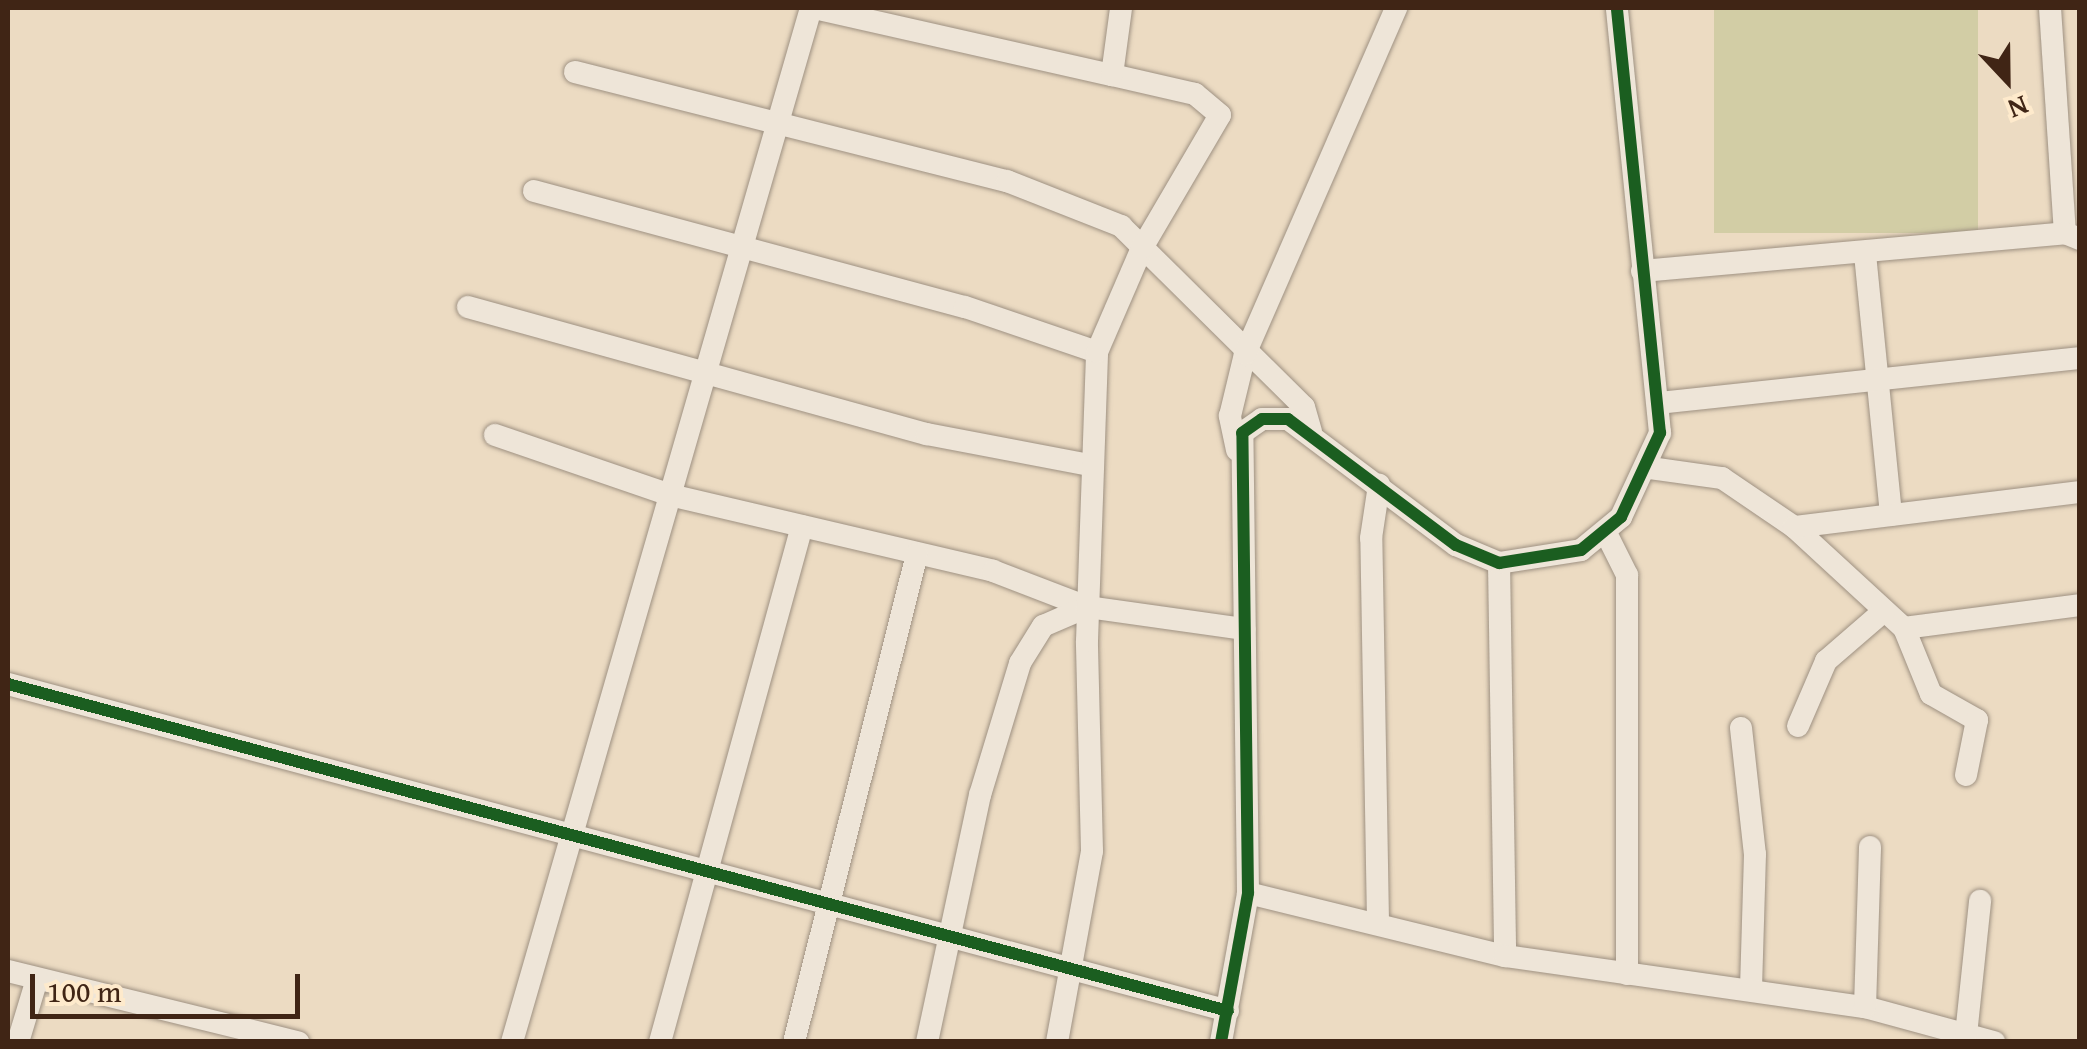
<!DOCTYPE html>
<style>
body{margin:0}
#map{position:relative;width:2087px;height:1049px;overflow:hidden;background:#ecdbc2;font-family:"Gentium Book Plus",serif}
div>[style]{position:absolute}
.green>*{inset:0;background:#d2cda5;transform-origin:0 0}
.roads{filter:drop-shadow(0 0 2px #9e9182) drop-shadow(0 0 2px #9e9182)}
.minor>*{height:22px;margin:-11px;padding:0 11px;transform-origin:11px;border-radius:11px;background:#eee5d8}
.cycleway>*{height:12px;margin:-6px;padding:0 6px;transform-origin:6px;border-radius:6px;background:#1b5e20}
span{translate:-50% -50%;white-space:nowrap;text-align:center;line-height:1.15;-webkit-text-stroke:8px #feeacc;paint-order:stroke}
.frame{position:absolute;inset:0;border:10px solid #402515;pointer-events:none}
.north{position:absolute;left:1957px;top:30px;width:100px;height:100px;-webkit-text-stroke:8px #feeacc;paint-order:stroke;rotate:158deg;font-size:28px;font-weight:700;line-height:40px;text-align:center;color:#402515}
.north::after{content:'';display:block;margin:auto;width:35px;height:45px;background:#402515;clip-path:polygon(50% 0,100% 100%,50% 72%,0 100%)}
.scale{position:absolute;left:30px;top:974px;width:270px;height:45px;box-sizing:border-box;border:5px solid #402515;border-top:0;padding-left:12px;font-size:30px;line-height:35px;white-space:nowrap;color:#402515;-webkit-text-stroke:8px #feeacc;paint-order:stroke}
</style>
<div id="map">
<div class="green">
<i style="left:1714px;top:8px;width:264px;height:225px"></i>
</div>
<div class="roads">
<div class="minor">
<i style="left:814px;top:8px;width:305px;rotate:12.7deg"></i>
<i style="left:2050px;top:8px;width:225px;rotate:86.2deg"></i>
<i style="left:575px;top:72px;width:446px;rotate:14.2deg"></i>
<i style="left:1007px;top:181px;width:123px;rotate:21.5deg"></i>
<i style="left:1121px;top:226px;width:257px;rotate:44.7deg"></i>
<i style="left:1304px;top:407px;width:26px;rotate:74deg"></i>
<i style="left:534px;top:191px;width:446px;rotate:15.1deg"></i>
<i style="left:965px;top:307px;width:139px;rotate:18.8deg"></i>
<i style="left:1865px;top:254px;width:262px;rotate:84.3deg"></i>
<i style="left:1642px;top:271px;width:425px;rotate:-5.1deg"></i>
<i style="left:2065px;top:233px;width:16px;rotate:22deg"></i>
<i style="left:468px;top:307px;width:476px;rotate:15.5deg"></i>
<i style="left:927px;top:434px;width:165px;rotate:10.8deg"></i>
<i style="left:1659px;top:403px;width:423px;rotate:-6.1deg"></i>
<i style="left:495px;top:435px;width:185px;rotate:18.9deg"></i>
<i style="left:670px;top:495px;width:332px;rotate:13.2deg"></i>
<i style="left:993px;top:571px;width:101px;rotate:21deg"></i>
<i style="left:1237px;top:450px;width:35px;rotate:-102deg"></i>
<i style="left:1230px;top:416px;width:64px;rotate:-76.4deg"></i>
<i style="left:1245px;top:354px;width:378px;rotate:-66.4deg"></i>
<i style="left:1650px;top:468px;width:73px;rotate:7.9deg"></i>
<i style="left:1722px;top:478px;width:87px;rotate:34.2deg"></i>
<i style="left:1794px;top:527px;width:149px;rotate:42.6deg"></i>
<i style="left:1904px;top:628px;width:71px;rotate:67.8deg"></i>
<i style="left:1931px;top:694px;width:53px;rotate:29.5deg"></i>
<i style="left:1977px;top:720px;width:56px;rotate:101.3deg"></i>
<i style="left:1794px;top:527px;width:288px;rotate:-7deg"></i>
<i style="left:1606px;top:533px;width:47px;rotate:63.4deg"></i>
<i style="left:1627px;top:575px;width:399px;rotate:90deg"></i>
<i style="left:1499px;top:563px;width:393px;rotate:89.1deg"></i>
<i style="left:1904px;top:628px;width:177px;rotate:-7.4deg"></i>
<i style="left:8px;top:684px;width:1263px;rotate:15deg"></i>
<i style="left:1798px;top:726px;width:71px;rotate:-66.7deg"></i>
<i style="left:1826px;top:661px;width:77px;rotate:-40.8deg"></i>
<i style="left:1741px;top:728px;width:127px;rotate:83.7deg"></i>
<i style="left:1755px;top:854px;width:136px;rotate:91.7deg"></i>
<i style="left:1248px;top:893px;width:265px;rotate:13.8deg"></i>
<i style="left:1505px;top:956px;width:364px;rotate:8.1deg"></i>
<i style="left:1865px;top:1007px;width:134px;rotate:15.2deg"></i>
<i style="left:1378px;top:921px;width:383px;rotate:-91deg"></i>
<i style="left:1371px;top:538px;width:54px;rotate:-81.4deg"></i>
<i style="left:8px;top:971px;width:299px;rotate:13.8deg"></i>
<i style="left:1865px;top:1007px;width:160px;rotate:-88.2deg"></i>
<i style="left:1966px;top:1035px;width:135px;rotate:-84deg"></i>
<i style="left:18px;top:1042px;width:66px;rotate:-73.2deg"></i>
<i style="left:512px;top:1042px;width:1076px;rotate:-73.87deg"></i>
<i style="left:660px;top:1042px;width:535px;rotate:-74.61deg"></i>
<i style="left:794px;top:1042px;width:503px;rotate:-75.85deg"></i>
<i style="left:927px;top:1042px;width:253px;rotate:-77.9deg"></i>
<i style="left:980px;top:795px;width:138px;rotate:-73.1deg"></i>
<i style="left:1020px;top:663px;width:44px;rotate:-58.1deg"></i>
<i style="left:1043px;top:626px;width:48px;rotate:-23.4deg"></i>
<i style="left:1087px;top:607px;width:159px;rotate:8deg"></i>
<i style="left:1057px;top:1042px;width:194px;rotate:-79.6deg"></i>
<i style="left:1092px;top:851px;width:210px;rotate:-91.4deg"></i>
<i style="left:1087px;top:641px;width:289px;rotate:-88deg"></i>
<i style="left:1097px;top:352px;width:113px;rotate:-66.6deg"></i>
<i style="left:1142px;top:248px;width:154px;rotate:-59.6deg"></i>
<i style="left:1220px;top:115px;width:33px;rotate:-140deg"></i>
<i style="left:1195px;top:94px;width:85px;rotate:-167.1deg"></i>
<i style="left:1112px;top:75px;width:68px;rotate:-82.3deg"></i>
<i style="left:1221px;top:1042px;width:151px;rotate:-79.7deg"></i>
<i style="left:1248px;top:893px;width:460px;rotate:-90.7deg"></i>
<i style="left:1242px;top:433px;width:24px;rotate:-35deg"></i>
<i style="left:1262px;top:419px;width:26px"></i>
<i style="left:1288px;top:419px;width:210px;rotate:36.9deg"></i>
<i style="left:1456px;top:545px;width:47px;rotate:22.7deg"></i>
<i style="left:1499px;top:563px;width:83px;rotate:-9deg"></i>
<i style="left:1581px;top:550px;width:52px;rotate:-39.5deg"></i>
<i style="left:1621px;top:517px;width:93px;rotate:-65.1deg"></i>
<i style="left:1660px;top:433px;width:427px;rotate:-95.8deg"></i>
</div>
</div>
<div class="cycleway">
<i style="left:8px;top:684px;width:1263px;rotate:15deg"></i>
<i style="left:1221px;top:1042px;width:151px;rotate:-79.7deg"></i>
<i style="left:1248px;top:893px;width:460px;rotate:-90.7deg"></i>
<i style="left:1242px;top:433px;width:24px;rotate:-35deg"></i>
<i style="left:1262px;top:419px;width:26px"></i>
<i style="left:1288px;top:419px;width:210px;rotate:36.9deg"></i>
<i style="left:1456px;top:545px;width:47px;rotate:22.7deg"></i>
<i style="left:1499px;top:563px;width:83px;rotate:-9deg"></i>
<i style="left:1581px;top:550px;width:52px;rotate:-39.5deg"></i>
<i style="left:1621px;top:517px;width:93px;rotate:-65.1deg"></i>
<i style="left:1660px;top:433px;width:427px;rotate:-95.8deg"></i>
</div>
<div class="frame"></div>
<div class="north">N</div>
<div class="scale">100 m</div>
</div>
